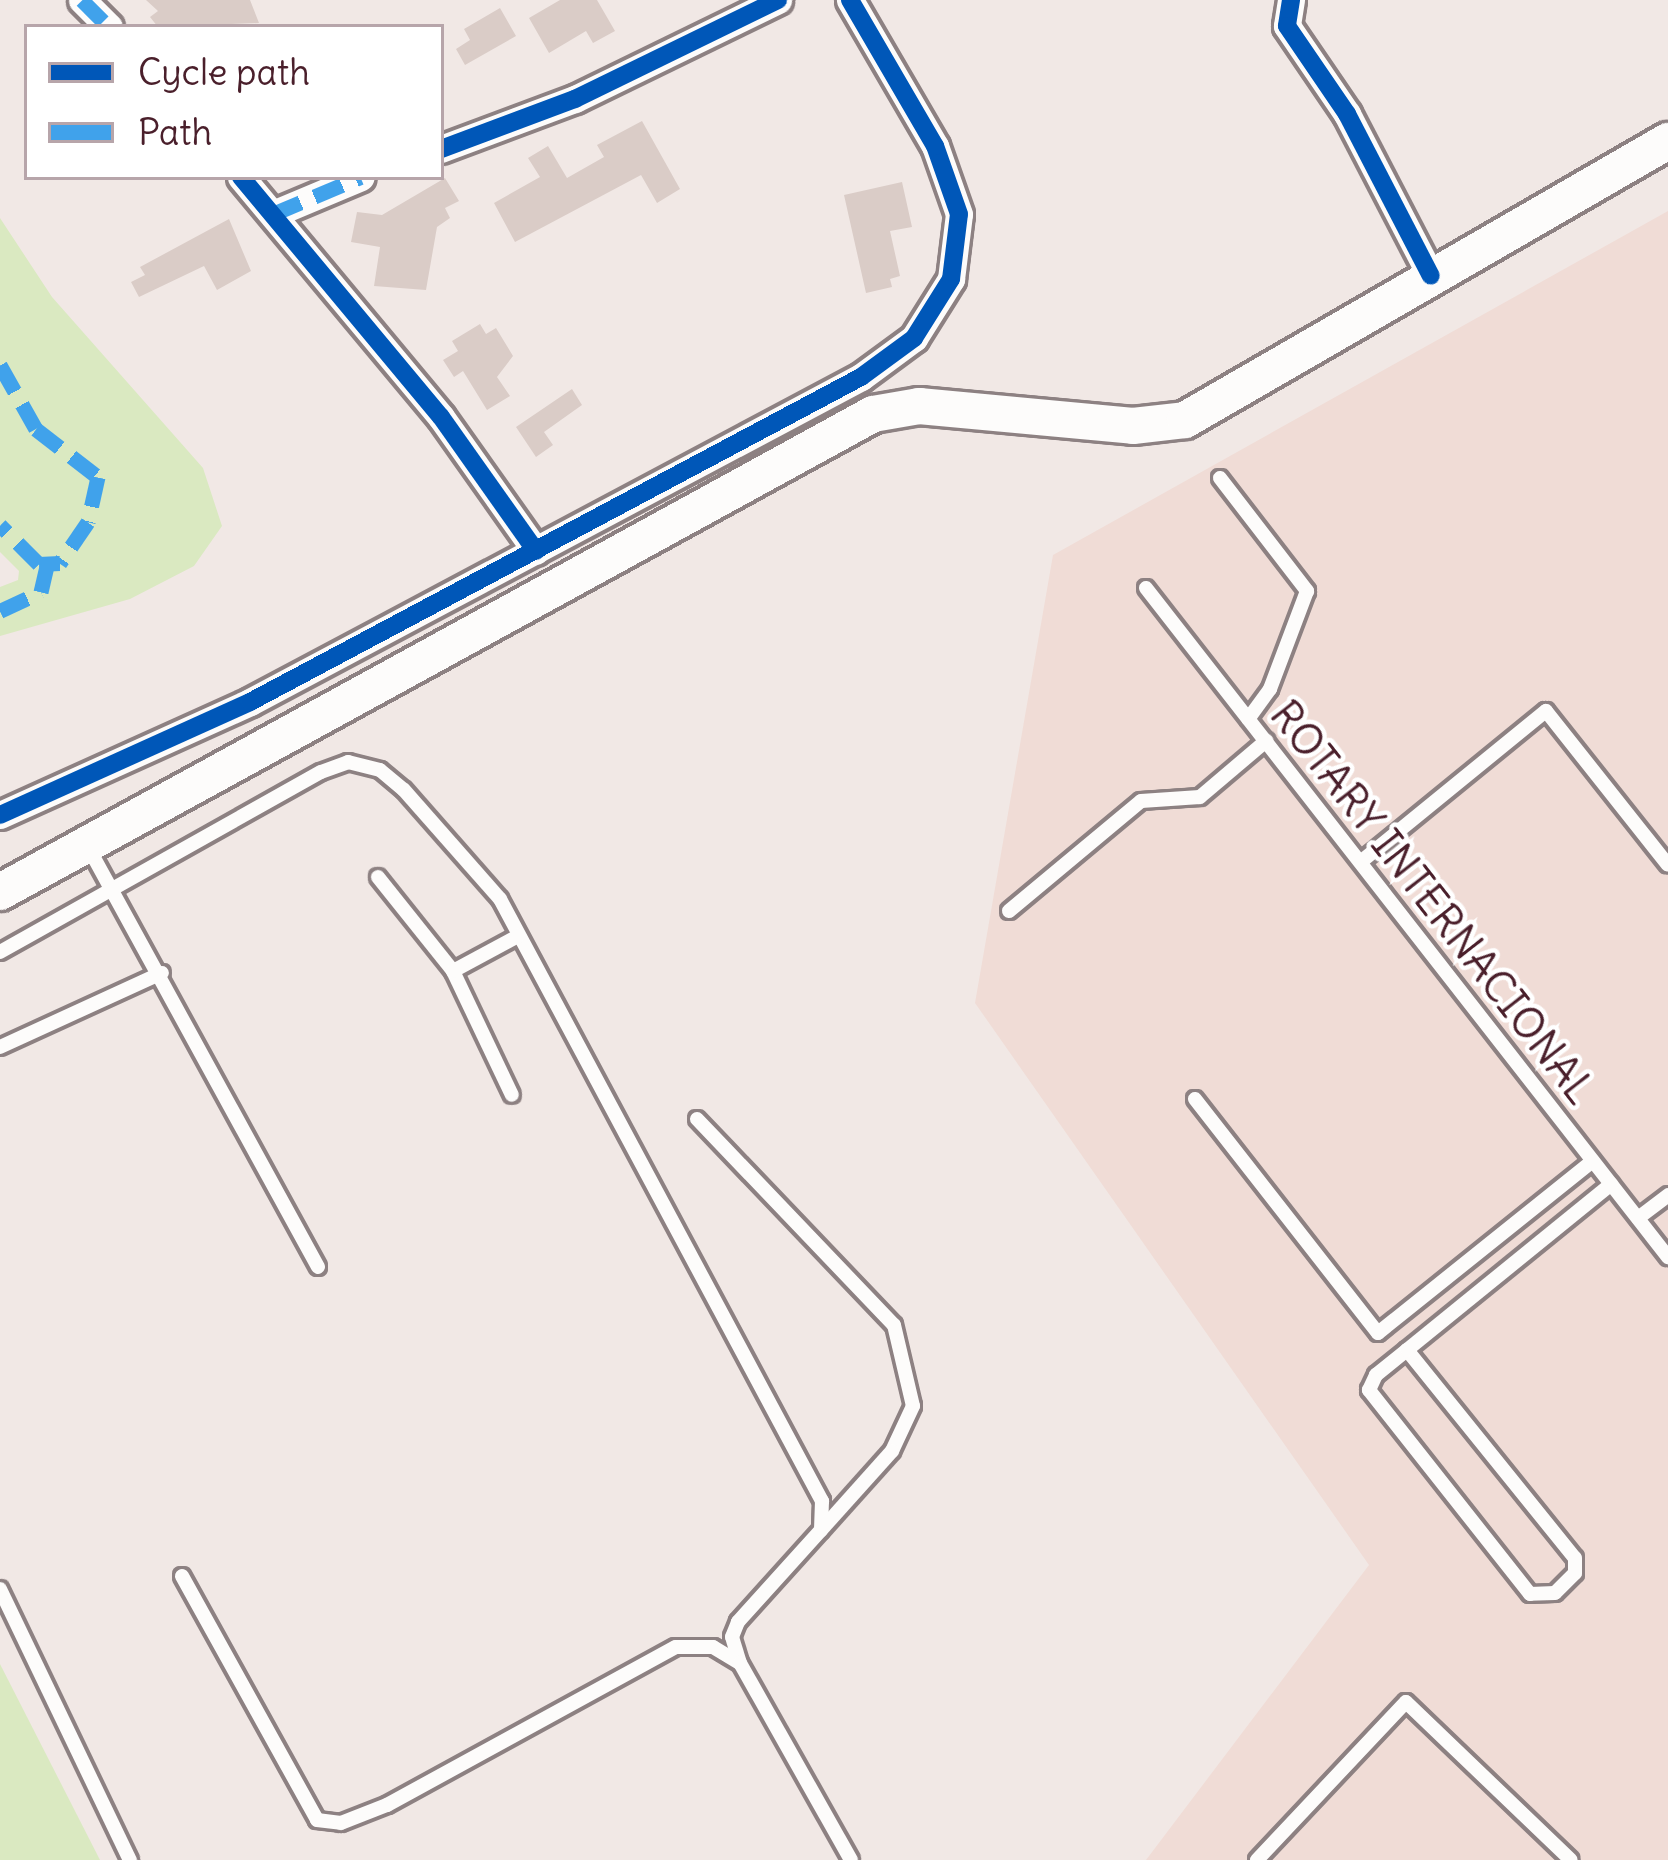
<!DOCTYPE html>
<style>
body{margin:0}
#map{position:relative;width:1668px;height:1860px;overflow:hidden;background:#f1e8e5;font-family:Delius,sans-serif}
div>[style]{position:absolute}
.built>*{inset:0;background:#f0dcd6}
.green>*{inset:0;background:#dae9c1}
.building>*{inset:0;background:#daccc7}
.roads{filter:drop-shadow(3px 0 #8d8182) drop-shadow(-3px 0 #8d8182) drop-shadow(0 3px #8d8182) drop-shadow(0 -3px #8d8182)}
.lane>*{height:14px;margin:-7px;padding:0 7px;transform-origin:7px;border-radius:7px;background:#fdfcfb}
.street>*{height:27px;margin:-13.5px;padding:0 13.5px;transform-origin:13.5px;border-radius:13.5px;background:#fdfcfb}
.secondary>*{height:36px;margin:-18px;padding:0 18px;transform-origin:18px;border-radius:18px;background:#fdfcfb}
.quiet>*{height:15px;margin-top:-7.5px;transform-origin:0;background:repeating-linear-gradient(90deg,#40a2eb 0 30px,transparent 0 45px)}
.cycleway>*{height:18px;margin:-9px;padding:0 9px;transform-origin:9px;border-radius:9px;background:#0057b8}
span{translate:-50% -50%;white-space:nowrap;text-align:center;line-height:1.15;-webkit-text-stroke:9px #fff;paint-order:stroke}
.street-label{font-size:42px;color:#4a1f2b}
.legend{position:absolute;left:24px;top:24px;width:420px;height:156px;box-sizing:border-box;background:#fff;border:3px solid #b7a5aa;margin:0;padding:15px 21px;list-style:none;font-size:36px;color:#4a1f2b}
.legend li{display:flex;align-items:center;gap:24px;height:60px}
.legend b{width:60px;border:3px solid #b7a5aa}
</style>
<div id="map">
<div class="built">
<i style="clip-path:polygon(1668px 211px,1668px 1860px,1146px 1860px,1369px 1565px,975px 1003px,1053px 555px)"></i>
</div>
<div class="green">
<i style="clip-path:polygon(0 218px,52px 297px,203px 468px,222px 526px,194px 566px,130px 599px,0 636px,0 587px,18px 580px,19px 571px,0 552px)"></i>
<i style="clip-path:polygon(0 1664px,100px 1860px,0 1860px)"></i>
</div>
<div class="building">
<i style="clip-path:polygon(146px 0,250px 0,259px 23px,158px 27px,150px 17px,158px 11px)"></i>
<i style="clip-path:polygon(560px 0,597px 0,615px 31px,593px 43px,586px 31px,549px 53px,529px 18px)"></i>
<i style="clip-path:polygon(500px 8px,516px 36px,465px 65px,456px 49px,470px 40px,464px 29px)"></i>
<i style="clip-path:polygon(642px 121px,680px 189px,657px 203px,641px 175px,515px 242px,494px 203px,540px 177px,528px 158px,548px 146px,567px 178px,604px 157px,597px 145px)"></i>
<i style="clip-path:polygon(445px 178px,459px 201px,445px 208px,450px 218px,437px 227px,426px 290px,374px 286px,380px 247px,351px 242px,357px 212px,382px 215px)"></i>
<i style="clip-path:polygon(902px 182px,912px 227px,890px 231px,900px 276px,890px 279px,892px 287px,866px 293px,844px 195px)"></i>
<i style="clip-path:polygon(229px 219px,251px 271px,217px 290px,204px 266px,139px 297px,131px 282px,145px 275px,140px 267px)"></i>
<i style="clip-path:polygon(480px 324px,486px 334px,496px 328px,513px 356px,497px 377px,510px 396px,487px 410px,463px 371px,454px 377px,443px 360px,458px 351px,452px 341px)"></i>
<i style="clip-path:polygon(572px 389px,582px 405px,544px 432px,553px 445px,536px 457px,516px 427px)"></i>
</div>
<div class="roads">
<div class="lane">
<i style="left:1220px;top:478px;width:143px;rotate:52.4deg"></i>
<i style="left:1307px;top:591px;width:105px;rotate:110.7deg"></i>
<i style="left:1270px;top:689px;width:37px;rotate:126deg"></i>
<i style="left:1146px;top:588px;width:849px;rotate:52.04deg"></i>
<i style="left:87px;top:845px;width:481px;rotate:61.3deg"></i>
<i style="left:1363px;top:860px;width:236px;rotate:-39.2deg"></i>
<i style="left:1546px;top:711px;width:196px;rotate:51.6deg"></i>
<i style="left:378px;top:877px;width:120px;rotate:51.4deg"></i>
<i style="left:453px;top:971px;width:137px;rotate:64.6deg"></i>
<i style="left:1009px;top:911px;width:172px;rotate:-39.8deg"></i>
<i style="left:1141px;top:801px;width:59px;rotate:-3.9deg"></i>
<i style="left:1200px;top:797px;width:87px;rotate:-40.3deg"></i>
<i style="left:0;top:952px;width:368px;rotate:-29.3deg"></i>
<i style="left:321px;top:772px;width:29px;rotate:-20deg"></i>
<i style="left:348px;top:762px;width:33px;rotate:14deg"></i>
<i style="left:380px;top:770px;width:31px;rotate:40deg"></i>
<i style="left:404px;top:790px;width:145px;rotate:48.6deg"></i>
<i style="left:500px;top:899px;width:683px;rotate:61.86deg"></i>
<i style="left:822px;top:1501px;width:29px;rotate:92deg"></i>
<i style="left:821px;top:1530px;width:124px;rotate:132.1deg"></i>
<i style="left:738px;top:1622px;width:16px;rotate:112deg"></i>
<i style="left:732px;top:1637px;width:27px;rotate:73deg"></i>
<i style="left:453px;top:971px;width:74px;rotate:-28.3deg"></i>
<i style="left:0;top:1047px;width:178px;rotate:-24.6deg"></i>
<i style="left:1195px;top:1099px;width:297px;rotate:52deg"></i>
<i style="left:1378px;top:1333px;width:275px;rotate:-38.7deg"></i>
<i style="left:697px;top:1119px;width:285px;rotate:46.3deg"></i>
<i style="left:894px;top:1325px;width:83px;rotate:76.8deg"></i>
<i style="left:913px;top:1406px;width:50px;rotate:115deg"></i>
<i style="left:892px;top:1451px;width:106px;rotate:131.9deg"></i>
<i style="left:1638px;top:1218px;width:38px;rotate:-37deg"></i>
<i style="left:1407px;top:1350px;width:267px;rotate:51.1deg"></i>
<i style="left:1575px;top:1558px;width:15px;rotate:90deg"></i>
<i style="left:1575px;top:1573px;width:28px;rotate:135deg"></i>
<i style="left:1555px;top:1593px;width:25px;rotate:178deg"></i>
<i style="left:1530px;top:1594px;width:260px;rotate:-128.3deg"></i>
<i style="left:1369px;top:1390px;width:17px;rotate:-65deg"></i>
<i style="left:1376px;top:1375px;width:40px;rotate:-39deg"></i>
<i style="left:1407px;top:1350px;width:263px;rotate:-39.1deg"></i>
<i style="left:182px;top:1576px;width:279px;rotate:61deg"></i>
<i style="left:317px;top:1820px;width:24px;rotate:7deg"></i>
<i style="left:341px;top:1823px;width:49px;rotate:-21.4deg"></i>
<i style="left:387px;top:1805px;width:329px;rotate:-28.7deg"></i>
<i style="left:676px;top:1647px;width:37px"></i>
<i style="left:713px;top:1647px;width:31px;rotate:31deg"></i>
<i style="left:740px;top:1663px;width:226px;rotate:60.6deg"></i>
<i style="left:0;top:1589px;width:301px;rotate:64.4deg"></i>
<i style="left:1257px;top:1860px;width:217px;rotate:-46.7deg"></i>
<i style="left:1406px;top:1702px;width:228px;rotate:43.8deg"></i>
</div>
<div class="street">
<i style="left:82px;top:0;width:38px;rotate:45deg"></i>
<i style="left:1291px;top:0;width:26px;rotate:99deg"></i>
<i style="left:1287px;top:26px;width:107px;rotate:55.7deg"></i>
<i style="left:1347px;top:114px;width:182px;rotate:62.6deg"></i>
<i style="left:441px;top:149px;width:143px;rotate:-20.5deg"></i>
<i style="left:575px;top:99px;width:226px;rotate:-26deg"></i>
<i style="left:241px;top:177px;width:312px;rotate:50.2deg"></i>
<i style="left:441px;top:417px;width:164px;rotate:54.7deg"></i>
<i style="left:273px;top:214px;width:95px;rotate:-22.8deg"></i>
<i style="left:0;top:815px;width:274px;rotate:-24.3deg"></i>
<i style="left:250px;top:702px;width:692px;rotate:-28.01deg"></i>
<i style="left:861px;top:377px;width:66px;rotate:-36.3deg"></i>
<i style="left:914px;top:338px;width:70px;rotate:-57.9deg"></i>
<i style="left:951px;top:279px;width:65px;rotate:-83deg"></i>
<i style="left:959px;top:214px;width:72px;rotate:-109.4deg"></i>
<i style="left:935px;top:146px;width:169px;rotate:-120.2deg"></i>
</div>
<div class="secondary">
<i style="left:0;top:892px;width:995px;rotate:-28.7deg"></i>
<i style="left:873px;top:414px;width:47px;rotate:-9.9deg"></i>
<i style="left:919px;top:406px;width:215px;rotate:5.3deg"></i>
<i style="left:1133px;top:426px;width:52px;rotate:-6.6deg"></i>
<i style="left:1185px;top:420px;width:558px;rotate:-30.01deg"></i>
</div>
</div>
<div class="quiet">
<i style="left:82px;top:0;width:38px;rotate:45deg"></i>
<i style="left:273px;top:214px;width:95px;rotate:-22.8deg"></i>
<i style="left:0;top:365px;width:73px;rotate:60.6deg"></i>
<i style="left:36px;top:429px;width:78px;rotate:37.7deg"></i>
<i style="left:98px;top:477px;width:46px;rotate:102.5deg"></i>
<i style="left:88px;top:522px;width:50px;rotate:124.3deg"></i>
<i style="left:60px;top:563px;width:21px;rotate:177deg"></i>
<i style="left:39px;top:564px;width:55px;rotate:-135deg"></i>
<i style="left:0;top:611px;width:45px;rotate:-24.9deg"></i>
<i style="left:41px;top:592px;width:26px;rotate:-77deg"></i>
</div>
<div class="cycleway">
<i style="left:1291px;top:0;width:26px;rotate:99deg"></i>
<i style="left:1287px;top:26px;width:107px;rotate:55.7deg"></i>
<i style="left:1347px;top:114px;width:182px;rotate:62.6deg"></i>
<i style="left:441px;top:149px;width:143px;rotate:-20.5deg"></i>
<i style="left:575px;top:99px;width:226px;rotate:-26deg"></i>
<i style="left:241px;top:177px;width:312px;rotate:50.2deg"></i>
<i style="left:441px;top:417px;width:164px;rotate:54.7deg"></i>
<i style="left:0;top:815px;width:274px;rotate:-24.3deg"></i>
<i style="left:250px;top:702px;width:692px;rotate:-28.01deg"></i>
<i style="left:861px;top:377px;width:66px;rotate:-36.3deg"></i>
<i style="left:914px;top:338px;width:70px;rotate:-57.9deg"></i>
<i style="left:951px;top:279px;width:65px;rotate:-83deg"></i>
<i style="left:959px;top:214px;width:72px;rotate:-109.4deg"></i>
<i style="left:935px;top:146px;width:169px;rotate:-120.2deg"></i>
</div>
<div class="street-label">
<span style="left:1433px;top:902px;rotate:52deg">ROTARY INTERNACIONAL</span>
</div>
<ul class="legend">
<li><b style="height:15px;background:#0057b8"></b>Cycle path</li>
<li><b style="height:15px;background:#40a2eb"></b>Path</li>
</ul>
</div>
